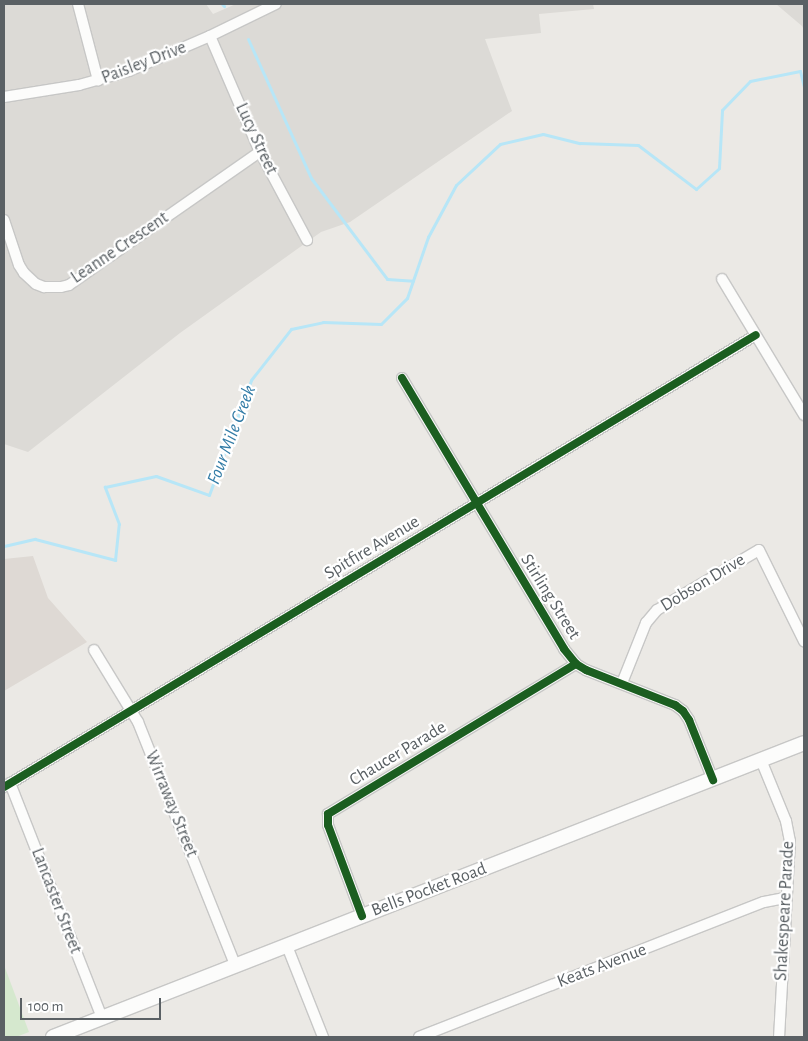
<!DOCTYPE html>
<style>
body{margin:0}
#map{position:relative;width:808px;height:1041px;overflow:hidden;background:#ebe9e5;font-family:"Alegreya Sans",sans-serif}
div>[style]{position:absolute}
.industrial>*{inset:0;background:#dcdad6}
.education>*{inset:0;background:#ded9d4}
.green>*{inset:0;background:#d5e8ce}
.stream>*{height:3px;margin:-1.5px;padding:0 1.5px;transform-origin:1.5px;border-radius:1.5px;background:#b7e6f7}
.roads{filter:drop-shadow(1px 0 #c7c7c6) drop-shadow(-1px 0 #c7c7c6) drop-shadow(0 1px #c7c7c6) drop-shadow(0 -1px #c7c7c6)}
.minor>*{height:10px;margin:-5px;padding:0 5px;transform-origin:5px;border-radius:5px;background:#fcfcfb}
.secondary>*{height:14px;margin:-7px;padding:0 7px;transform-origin:7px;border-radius:7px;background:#fcfcfb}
.cycleway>*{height:8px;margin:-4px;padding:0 4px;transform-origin:4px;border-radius:4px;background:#1b5e20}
span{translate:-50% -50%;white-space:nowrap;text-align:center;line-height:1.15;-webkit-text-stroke:4.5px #fff;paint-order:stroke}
.street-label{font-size:18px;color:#5a6064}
.water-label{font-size:19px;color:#337ca6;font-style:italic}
.frame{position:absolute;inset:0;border:5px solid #5a6064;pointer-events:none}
.scale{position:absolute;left:20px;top:998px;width:141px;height:22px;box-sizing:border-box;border:2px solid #5a6064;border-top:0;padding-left:6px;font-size:15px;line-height:18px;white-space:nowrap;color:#5a6064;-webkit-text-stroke:4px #fff;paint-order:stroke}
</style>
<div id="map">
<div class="industrial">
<i style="clip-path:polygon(4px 4px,206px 4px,213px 14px,236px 4px,593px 4px,594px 9px,539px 14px,541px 33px,485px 39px,512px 111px,350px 222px,321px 232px,180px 333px,28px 452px,4px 444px)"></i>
<i style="clip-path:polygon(776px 4px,804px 4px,804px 30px,802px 26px)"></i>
</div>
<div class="education">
<i style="clip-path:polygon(33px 556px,48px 598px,87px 642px,4px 691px,4px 559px)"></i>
</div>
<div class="green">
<i style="clip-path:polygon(4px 965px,29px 1032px,16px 1037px,4px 1037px)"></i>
</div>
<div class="stream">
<i style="left:222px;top:4px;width:3px;rotate:45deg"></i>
<i style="left:248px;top:39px;width:153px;rotate:65.6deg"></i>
<i style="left:311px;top:178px;width:126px;rotate:53deg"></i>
<i style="left:387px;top:279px;width:26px;rotate:4deg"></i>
<i style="left:4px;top:546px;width:32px;rotate:-13deg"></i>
<i style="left:35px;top:539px;width:83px;rotate:14.7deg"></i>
<i style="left:115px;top:560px;width:36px;rotate:-84deg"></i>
<i style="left:119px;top:524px;width:40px;rotate:-111deg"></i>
<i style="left:105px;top:487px;width:52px;rotate:-12.2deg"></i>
<i style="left:156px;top:476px;width:56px;rotate:19.7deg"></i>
<i style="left:209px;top:495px;width:122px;rotate:-69.9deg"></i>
<i style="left:251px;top:380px;width:65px;rotate:-51.9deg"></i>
<i style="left:291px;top:329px;width:33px;rotate:-12deg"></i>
<i style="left:323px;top:322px;width:58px;rotate:2deg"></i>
<i style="left:381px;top:324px;width:37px;rotate:-45deg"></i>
<i style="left:407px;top:298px;width:65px;rotate:-71deg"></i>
<i style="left:428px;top:237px;width:59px;rotate:-61.7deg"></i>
<i style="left:456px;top:185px;width:60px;rotate:-43deg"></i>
<i style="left:500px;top:144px;width:44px;rotate:-13.1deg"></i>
<i style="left:543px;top:134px;width:38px;rotate:14deg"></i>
<i style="left:580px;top:143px;width:58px;rotate:2deg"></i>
<i style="left:638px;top:145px;width:73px;rotate:37.2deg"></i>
<i style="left:696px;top:189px;width:31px;rotate:-42deg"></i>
<i style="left:719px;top:168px;width:58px;rotate:-87deg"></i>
<i style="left:722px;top:110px;width:40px;rotate:-46deg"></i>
<i style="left:750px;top:81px;width:51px;rotate:-11.3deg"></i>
<i style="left:800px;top:71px;width:16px;rotate:76deg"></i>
</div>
<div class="roads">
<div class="minor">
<i style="left:78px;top:4px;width:79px;rotate:75.3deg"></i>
<i style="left:210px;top:36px;width:126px;rotate:66.7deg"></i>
<i style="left:260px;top:152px;width:100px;rotate:61.9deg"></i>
<i style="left:4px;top:97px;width:76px;rotate:-9.1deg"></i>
<i style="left:79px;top:85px;width:52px;rotate:-15.6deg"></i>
<i style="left:129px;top:71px;width:88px;rotate:-23.4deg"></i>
<i style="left:210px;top:36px;width:73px;rotate:-25.9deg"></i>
<i style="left:4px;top:220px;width:47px;rotate:71.6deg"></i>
<i style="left:19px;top:265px;width:9px;rotate:58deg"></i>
<i style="left:24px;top:273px;width:16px;rotate:43deg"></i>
<i style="left:36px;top:284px;width:9px;rotate:21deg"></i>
<i style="left:44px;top:287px;width:17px"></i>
<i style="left:61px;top:287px;width:8px;rotate:-14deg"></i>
<i style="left:69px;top:285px;width:233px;rotate:-34.9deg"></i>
<i style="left:722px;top:279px;width:159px;rotate:58.9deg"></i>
<i style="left:402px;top:378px;width:316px;rotate:59.1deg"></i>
<i style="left:564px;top:649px;width:19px;rotate:51deg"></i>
<i style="left:576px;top:664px;width:12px;rotate:31deg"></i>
<i style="left:586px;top:670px;width:96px;rotate:21.5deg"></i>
<i style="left:675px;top:705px;width:10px;rotate:37deg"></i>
<i style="left:683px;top:711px;width:11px;rotate:56deg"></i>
<i style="left:689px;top:720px;width:65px;rotate:68.2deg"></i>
<i style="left:94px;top:650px;width:84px;rotate:58.6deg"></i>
<i style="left:138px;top:722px;width:262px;rotate:68.2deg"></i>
<i style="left:622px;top:683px;width:65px;rotate:-68.2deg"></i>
<i style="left:646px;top:623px;width:17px;rotate:-50deg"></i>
<i style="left:657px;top:610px;width:118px;rotate:-30.5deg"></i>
<i style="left:759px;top:550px;width:102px;rotate:63.7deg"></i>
<i style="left:761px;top:760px;width:66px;rotate:67.7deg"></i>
<i style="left:786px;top:821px;width:20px;rotate:79deg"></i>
<i style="left:790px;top:841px;width:196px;rotate:93.2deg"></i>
<i style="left:10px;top:783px;width:252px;rotate:68.6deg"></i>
<i style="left:4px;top:787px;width:877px;rotate:-31.01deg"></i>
<i style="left:362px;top:916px;width:97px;rotate:-110.5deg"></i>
<i style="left:328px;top:825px;width:11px;rotate:-90deg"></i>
<i style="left:328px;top:814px;width:290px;rotate:-31.2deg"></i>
<i style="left:287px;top:946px;width:98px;rotate:68.4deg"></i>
<i style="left:419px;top:1037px;width:370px;rotate:-21.4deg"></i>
<i style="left:764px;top:902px;width:21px;rotate:-11deg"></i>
</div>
<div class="secondary">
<i style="left:53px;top:1037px;width:806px;rotate:-21.38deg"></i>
</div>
</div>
<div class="cycleway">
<i style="left:402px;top:378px;width:316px;rotate:59.1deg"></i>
<i style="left:564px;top:649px;width:19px;rotate:51deg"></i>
<i style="left:576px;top:664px;width:12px;rotate:31deg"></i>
<i style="left:586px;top:670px;width:96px;rotate:21.5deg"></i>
<i style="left:675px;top:705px;width:10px;rotate:37deg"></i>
<i style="left:683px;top:711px;width:11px;rotate:56deg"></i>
<i style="left:689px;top:720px;width:65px;rotate:68.2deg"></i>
<i style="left:4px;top:787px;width:877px;rotate:-31.01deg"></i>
<i style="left:362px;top:916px;width:97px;rotate:-110.5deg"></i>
<i style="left:328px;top:825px;width:11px;rotate:-90deg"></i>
<i style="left:328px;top:814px;width:290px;rotate:-31.2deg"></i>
</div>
<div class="street-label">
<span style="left:144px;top:63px;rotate:-21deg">Paisley Drive</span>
<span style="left:256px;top:139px;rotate:65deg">Lucy Street</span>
<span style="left:120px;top:248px;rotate:-34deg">Leanne Crescent</span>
<span style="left:372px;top:548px;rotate:-31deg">Spitfire Avenue</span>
<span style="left:703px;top:583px;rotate:-31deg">Dobson Drive</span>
<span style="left:550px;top:597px;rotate:58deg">Stirling Street</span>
<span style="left:398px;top:754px;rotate:-31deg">Chaucer Parade</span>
<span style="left:171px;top:804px;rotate:68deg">Wirraway Street</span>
<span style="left:429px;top:890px;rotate:-21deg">Bells Pocket Road</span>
<span style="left:56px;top:901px;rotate:69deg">Lancaster Street</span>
<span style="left:785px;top:911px;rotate:-87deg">Shakespeare Parade</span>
<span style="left:602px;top:966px;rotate:-21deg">Keats Avenue</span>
</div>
<div class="water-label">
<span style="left:232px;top:435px;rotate:-69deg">Four Mile Creek</span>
</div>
<div class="frame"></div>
<div class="scale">100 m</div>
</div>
